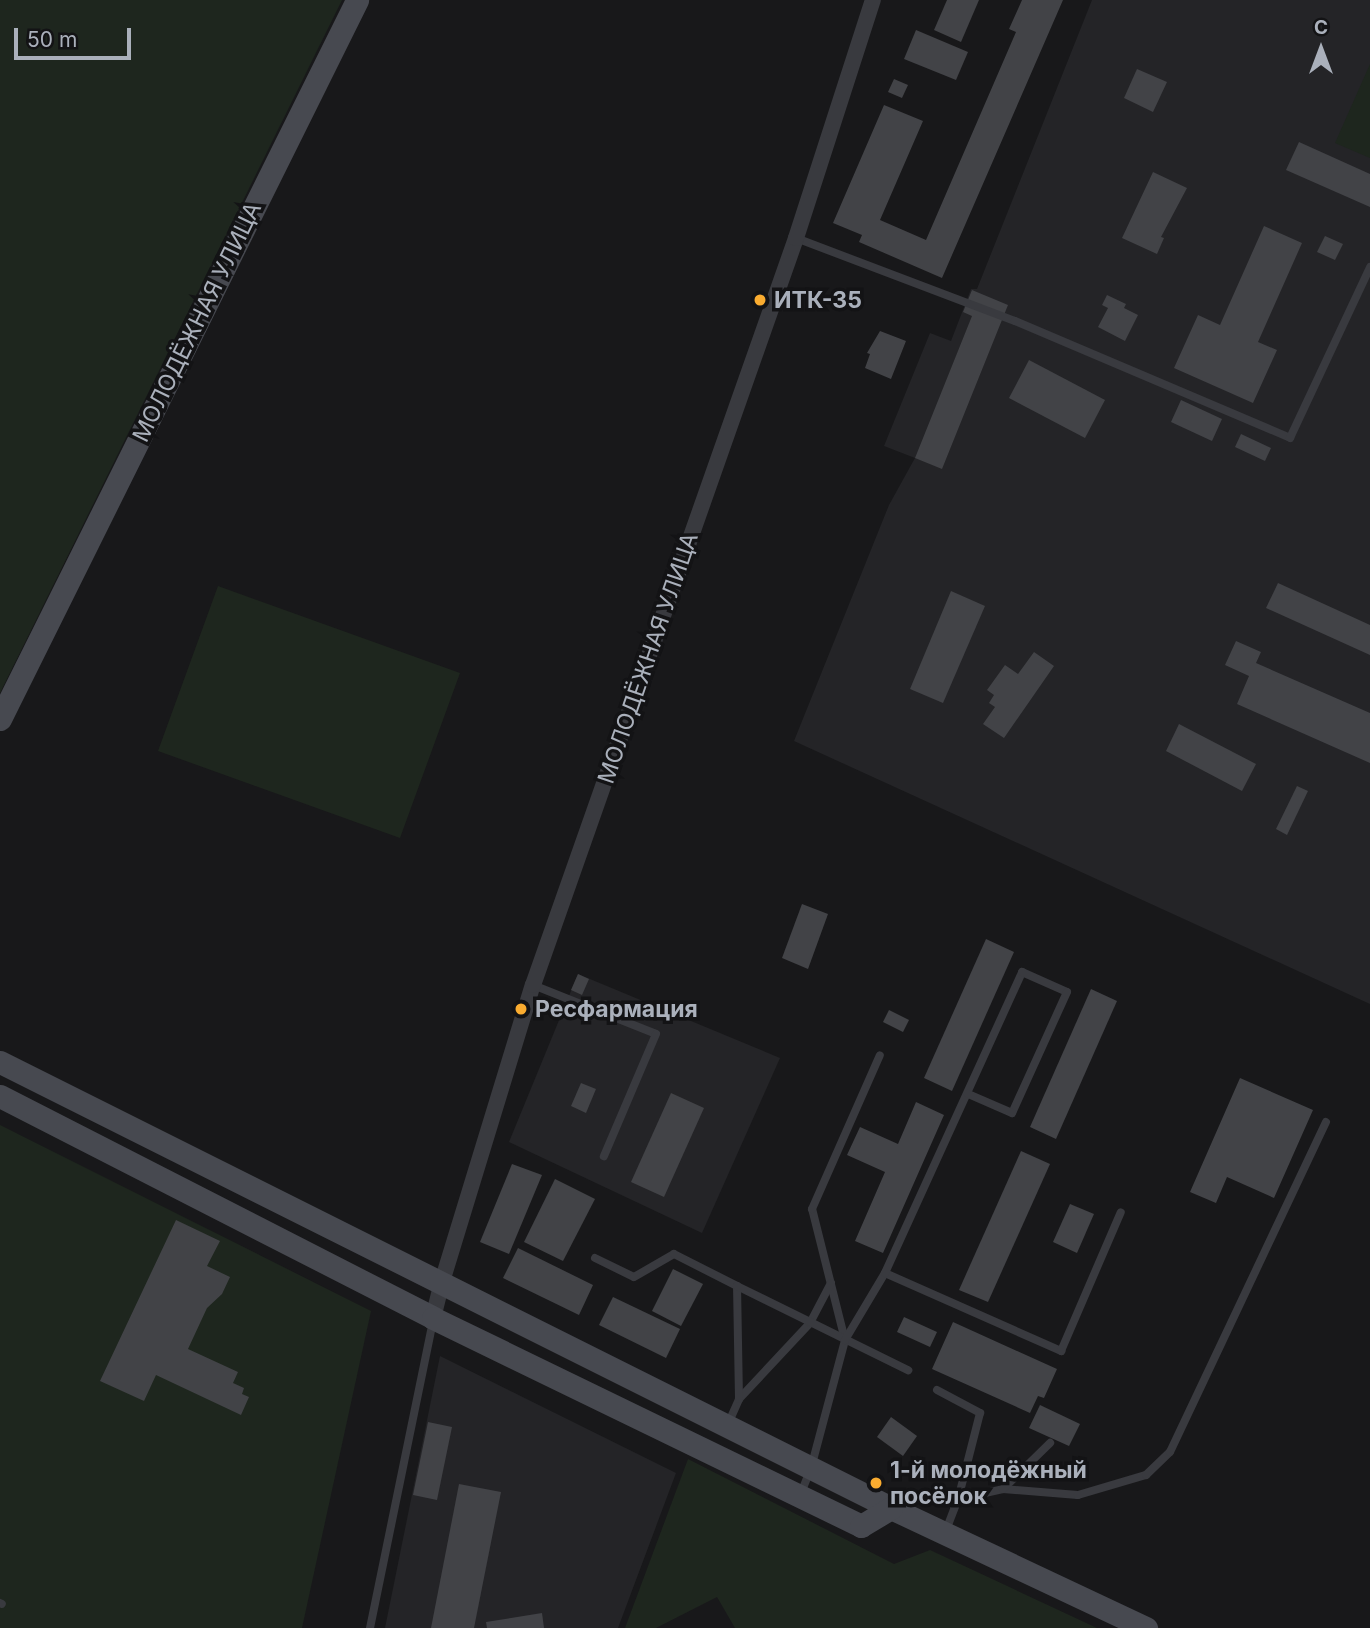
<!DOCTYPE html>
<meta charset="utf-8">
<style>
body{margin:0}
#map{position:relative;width:1370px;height:1628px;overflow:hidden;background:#18181a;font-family:Inter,sans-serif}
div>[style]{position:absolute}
.built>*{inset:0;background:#242427}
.green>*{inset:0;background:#1e261e}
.building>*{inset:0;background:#424347}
.lane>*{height:8px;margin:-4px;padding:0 4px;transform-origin:4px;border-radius:4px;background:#393a3f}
.street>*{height:16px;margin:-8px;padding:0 8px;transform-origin:8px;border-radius:8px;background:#393a3f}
.secondary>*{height:23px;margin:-11.5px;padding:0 11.5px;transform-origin:11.5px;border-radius:11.5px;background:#474950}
.dots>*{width:19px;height:19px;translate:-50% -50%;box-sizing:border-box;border:4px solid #131315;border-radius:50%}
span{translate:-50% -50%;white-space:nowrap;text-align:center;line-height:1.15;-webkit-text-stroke:7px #131315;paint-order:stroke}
.poi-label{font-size:23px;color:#aab0bb;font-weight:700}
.left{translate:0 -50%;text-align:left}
.street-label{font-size:23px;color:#aab0bb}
.north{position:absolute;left:1286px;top:14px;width:70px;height:70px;-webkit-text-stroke:5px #131315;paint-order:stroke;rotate:0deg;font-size:19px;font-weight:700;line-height:28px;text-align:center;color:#aab0bb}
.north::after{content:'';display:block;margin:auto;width:24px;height:32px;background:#aab0bb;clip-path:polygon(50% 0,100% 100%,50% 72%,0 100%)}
.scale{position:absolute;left:14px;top:28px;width:117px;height:32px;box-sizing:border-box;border:4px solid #aab0bb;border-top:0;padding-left:9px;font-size:21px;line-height:24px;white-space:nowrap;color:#aab0bb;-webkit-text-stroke:5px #131315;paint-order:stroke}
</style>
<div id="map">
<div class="built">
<i style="clip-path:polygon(1092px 0,1370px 0,1370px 1004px,794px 741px,889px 505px,915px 458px,884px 446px,930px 333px,951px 341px,971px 289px,977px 289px)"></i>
<i style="clip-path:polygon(578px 974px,780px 1058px,702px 1233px,509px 1142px)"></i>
<i style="clip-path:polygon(440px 1356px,676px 1473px,618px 1628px,385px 1628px)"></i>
</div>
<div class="green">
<i style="clip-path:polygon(0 0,342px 0,0 693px)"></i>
<i style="clip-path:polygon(1370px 64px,1370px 158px,1335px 143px)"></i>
<i style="clip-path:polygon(218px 586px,460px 673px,400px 838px,158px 751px)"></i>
<i style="clip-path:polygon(0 1125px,371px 1311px,302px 1628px,0 1628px)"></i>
<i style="clip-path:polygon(688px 1459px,894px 1564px,930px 1550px,1097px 1628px,735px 1628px,717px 1597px,656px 1628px,625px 1628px)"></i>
</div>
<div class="building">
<i style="clip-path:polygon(947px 0,979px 0,961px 42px,934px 30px)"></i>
<i style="clip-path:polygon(1022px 0,1063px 0,942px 278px,859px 242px,862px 235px,833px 223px,884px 105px,923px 121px,880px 220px,926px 240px,1016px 32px,1009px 29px)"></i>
<i style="clip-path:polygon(916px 30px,968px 52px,956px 80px,904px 59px)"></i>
<i style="clip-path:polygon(1137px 69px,1167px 82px,1153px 112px,1124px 98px)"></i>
<i style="clip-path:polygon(894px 79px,908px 85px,902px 98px,888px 92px)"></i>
<i style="clip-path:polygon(1299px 142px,1370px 174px,1370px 207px,1286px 170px)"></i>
<i style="clip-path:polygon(1153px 172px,1187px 188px,1161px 237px,1164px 238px,1157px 254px,1122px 238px)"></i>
<i style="clip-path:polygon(1264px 226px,1302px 243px,1258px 342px,1277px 350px,1253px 403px,1174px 368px,1198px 315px,1220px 325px)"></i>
<i style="clip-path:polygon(1325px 236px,1343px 244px,1335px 260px,1317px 252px)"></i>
<i style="clip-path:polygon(972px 290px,1008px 305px,942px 469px,915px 458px,972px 316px,963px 312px)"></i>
<i style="clip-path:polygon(1107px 295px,1126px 304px,1124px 308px,1138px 315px,1125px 341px,1098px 327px,1108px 308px,1102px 305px)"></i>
<i style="clip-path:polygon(880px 331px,906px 341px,891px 379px,865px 368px,870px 354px,867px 353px)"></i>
<i style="clip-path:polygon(1029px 360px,1105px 400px,1085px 438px,1009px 398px)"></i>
<i style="clip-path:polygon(1181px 400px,1222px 419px,1212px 441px,1171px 422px)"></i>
<i style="clip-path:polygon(1241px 434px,1271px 448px,1265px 461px,1235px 447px)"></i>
<i style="clip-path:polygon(1278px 583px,1370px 625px,1370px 655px,1266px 608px)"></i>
<i style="clip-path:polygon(951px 591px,985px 606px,943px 703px,910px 689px)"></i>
<i style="clip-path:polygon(1236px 641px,1261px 652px,1256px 663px,1370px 713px,1370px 763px,1237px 704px,1249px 676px,1225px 665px)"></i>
<i style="clip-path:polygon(1034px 652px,1054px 666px,1004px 738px,983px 724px,995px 707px,989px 703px,994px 695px,987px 690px,1005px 665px,1018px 674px)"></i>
<i style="clip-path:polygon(1179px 724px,1256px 764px,1242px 791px,1166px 751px)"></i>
<i style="clip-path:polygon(1297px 786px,1308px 791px,1287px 835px,1276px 829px)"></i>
<i style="clip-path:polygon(802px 904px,828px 914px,808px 969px,782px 958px)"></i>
<i style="clip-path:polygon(986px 939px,1014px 952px,952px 1091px,924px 1078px)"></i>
<i style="clip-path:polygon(578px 974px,589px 979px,582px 995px,571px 990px)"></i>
<i style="clip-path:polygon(1091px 989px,1117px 1001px,1056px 1139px,1030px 1127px)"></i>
<i style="clip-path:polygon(889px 1010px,909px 1020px,903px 1032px,883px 1022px)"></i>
<i style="clip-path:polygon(1240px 1078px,1313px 1110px,1274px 1198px,1227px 1177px,1216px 1203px,1190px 1192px)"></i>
<i style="clip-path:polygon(581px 1083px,596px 1089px,586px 1113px,571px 1106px)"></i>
<i style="clip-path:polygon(671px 1093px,704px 1108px,664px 1197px,631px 1182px)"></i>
<i style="clip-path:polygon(916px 1102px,944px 1115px,883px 1253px,855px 1241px,885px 1172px,847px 1155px,860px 1127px,898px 1144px)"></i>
<i style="clip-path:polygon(1021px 1151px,1050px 1164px,988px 1302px,959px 1290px)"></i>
<i style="clip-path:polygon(512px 1164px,542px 1175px,509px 1254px,480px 1242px)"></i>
<i style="clip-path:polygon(555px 1179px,595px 1199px,563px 1261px,524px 1242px)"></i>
<i style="clip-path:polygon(1070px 1204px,1094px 1214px,1077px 1253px,1053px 1242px)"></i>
<i style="clip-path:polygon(176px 1220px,220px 1241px,207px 1266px,230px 1277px,222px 1294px,207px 1308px,188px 1349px,238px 1372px,233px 1383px,244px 1388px,242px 1394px,249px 1397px,241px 1415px,156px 1375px,144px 1401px,100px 1381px)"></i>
<i style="clip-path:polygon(518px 1248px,593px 1285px,579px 1315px,503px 1278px)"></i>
<i style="clip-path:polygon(673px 1269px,703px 1284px,681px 1326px,652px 1311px)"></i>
<i style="clip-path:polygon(613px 1297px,680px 1329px,666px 1358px,599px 1325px)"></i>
<i style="clip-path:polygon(904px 1317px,937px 1332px,930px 1347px,897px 1332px)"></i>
<i style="clip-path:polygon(953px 1322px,1057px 1369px,1044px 1398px,1038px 1396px,1030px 1413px,932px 1369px)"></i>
<i style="clip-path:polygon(1040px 1405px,1080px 1424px,1069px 1446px,1029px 1428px)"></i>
<i style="clip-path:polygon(891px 1417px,917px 1436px,903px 1456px,877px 1437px)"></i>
<i style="clip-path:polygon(428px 1422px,452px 1427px,437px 1500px,413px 1495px)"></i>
<i style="clip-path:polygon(459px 1484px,501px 1492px,474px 1628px,431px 1628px)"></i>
<i style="clip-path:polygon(542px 1613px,544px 1628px,487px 1628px,486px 1622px)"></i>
</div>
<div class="lane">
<i style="left:796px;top:238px;width:234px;rotate:20.8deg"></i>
<i style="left:1015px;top:321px;width:299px;rotate:23deg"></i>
<i style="left:1290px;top:438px;width:189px;rotate:-64.9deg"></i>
<i style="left:533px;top:985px;width:132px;rotate:21.7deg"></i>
<i style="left:656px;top:1034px;width:133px;rotate:113.1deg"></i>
<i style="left:595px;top:1258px;width:43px;rotate:26deg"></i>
<i style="left:634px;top:1277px;width:46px;rotate:-29.9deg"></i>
<i style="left:674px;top:1254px;width:71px;rotate:26.9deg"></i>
<i style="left:885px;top:1273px;width:193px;rotate:23.9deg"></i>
<i style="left:1061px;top:1351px;width:151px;rotate:-66.7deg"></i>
<i style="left:845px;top:1340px;width:135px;rotate:-104.1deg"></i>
<i style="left:812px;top:1209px;width:168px;rotate:-66.2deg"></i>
<i style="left:937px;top:1390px;width:49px;rotate:28.1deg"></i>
<i style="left:980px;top:1413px;width:89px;rotate:104.3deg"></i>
<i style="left:958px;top:1499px;width:34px;rotate:111deg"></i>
<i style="left:739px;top:1399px;width:104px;rotate:-46.9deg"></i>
<i style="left:810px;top:1323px;width:45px;rotate:-62.3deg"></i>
<i style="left:728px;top:1424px;width:27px;rotate:-66deg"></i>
<i style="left:739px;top:1399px;width:113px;rotate:-91deg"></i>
<i style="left:737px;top:1286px;width:191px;rotate:26.2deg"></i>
<i style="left:1003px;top:1489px;width:75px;rotate:4.6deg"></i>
<i style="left:1078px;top:1495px;width:71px;rotate:-16.4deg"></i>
<i style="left:1146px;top:1475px;width:33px;rotate:-44deg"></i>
<i style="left:1170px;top:1452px;width:365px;rotate:-64.7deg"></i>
<i style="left:801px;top:1493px;width:27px;rotate:-68deg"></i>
<i style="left:811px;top:1468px;width:132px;rotate:-75.1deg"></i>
<i style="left:845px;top:1340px;width:78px;rotate:-59.2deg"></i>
<i style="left:885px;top:1273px;width:331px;rotate:-65.5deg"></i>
<i style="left:1022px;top:972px;width:49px;rotate:24deg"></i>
<i style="left:1067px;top:992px;width:133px;rotate:114.4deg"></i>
<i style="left:1012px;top:1113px;width:48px;rotate:-156.6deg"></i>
<i style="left:958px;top:1499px;width:46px;rotate:-12.5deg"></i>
<i style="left:1003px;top:1489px;width:66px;rotate:-44.4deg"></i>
<i style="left:0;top:1603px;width:2px;rotate:27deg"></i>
<i style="left:370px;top:1628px;width:313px;rotate:-78.4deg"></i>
</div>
<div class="street">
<i style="left:433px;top:1318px;width:34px;rotate:-76deg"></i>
<i style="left:441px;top:1285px;width:314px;rotate:-73deg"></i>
<i style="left:533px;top:985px;width:792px;rotate:-70.6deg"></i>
<i style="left:796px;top:238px;width:250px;rotate:-72.1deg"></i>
</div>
<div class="secondary">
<i style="left:0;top:719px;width:803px;rotate:-63.59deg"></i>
<i style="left:0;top:1062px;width:996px;rotate:26.59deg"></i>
<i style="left:891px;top:1508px;width:282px;rotate:25.2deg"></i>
<i style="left:0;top:1096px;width:487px;rotate:27.1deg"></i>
<i style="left:433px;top:1318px;width:476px;rotate:25.9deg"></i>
<i style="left:861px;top:1526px;width:35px;rotate:-31deg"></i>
</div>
<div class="dots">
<i style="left:760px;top:300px;background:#faac30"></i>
<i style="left:521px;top:1009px;background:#faac30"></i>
<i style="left:876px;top:1483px;background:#faac30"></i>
</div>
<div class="poi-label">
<span class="left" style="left:774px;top:300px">ИТК-35</span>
<span class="left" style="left:535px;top:1009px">Ресфармация</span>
<span class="left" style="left:890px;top:1483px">1-й молодёжный<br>посёлок</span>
</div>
<div class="street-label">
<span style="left:197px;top:322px;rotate:-64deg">МОЛОДЁЖНАЯ УЛИЦА</span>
<span style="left:648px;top:658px;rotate:-71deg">МОЛОДЁЖНАЯ УЛИЦА</span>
</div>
<div class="north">С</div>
<div class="scale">50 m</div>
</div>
